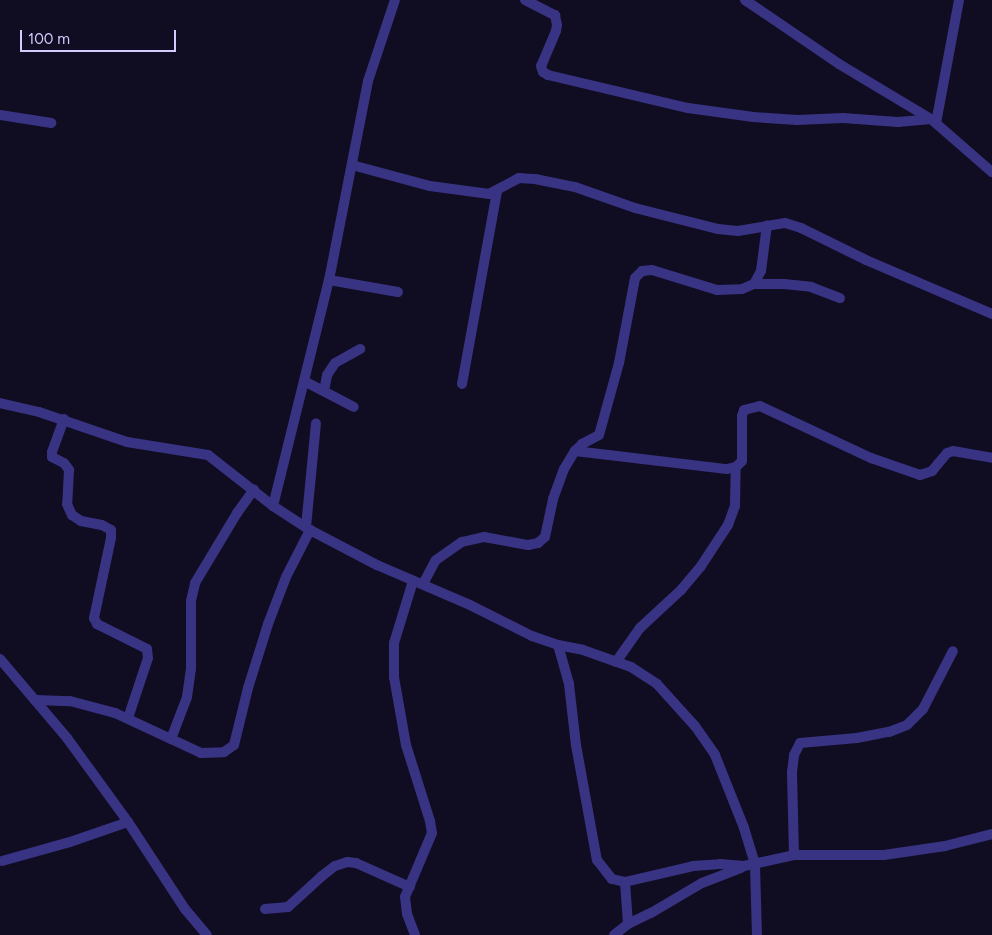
<!DOCTYPE html>
<style>
body{margin:0}
#map{position:relative;width:992px;height:935px;overflow:hidden;background:#100c21;font-family:Figtree,sans-serif}
div>[style]{position:absolute}
.street>*{height:10px;margin:-5px;padding:0 5px;transform-origin:5px;border-radius:5px;background:#393383}
span{translate:-50% -50%;white-space:nowrap;text-align:center;line-height:1.15;-webkit-text-stroke:5px #100c21;paint-order:stroke}
.scale{position:absolute;left:20px;top:30px;width:156px;height:22px;box-sizing:border-box;border:2px solid #d3ccff;border-top:0;padding-left:6px;font-size:15px;line-height:18px;white-space:nowrap;color:#d3ccff;-webkit-text-stroke:4px #100c21;paint-order:stroke}
</style>
<div id="map">
<div class="street">
<i style="left:525px;top:0;width:34px;rotate:27deg"></i>
<i style="left:555px;top:15px;width:10px;rotate:79deg"></i>
<i style="left:557px;top:25px;width:6px;rotate:99deg"></i>
<i style="left:556px;top:31px;width:38px;rotate:113deg"></i>
<i style="left:541px;top:66px;width:6px;rotate:72deg"></i>
<i style="left:543px;top:72px;width:6px;rotate:31deg"></i>
<i style="left:548px;top:75px;width:144px;rotate:13.3deg"></i>
<i style="left:688px;top:108px;width:66px;rotate:7.9deg"></i>
<i style="left:753px;top:117px;width:44px;rotate:3.9deg"></i>
<i style="left:797px;top:120px;width:46px;rotate:-2.5deg"></i>
<i style="left:843px;top:118px;width:55px;rotate:4.2deg"></i>
<i style="left:898px;top:122px;width:33px;rotate:-5deg"></i>
<i style="left:745px;top:0;width:114px;rotate:34.2deg"></i>
<i style="left:839px;top:64px;width:107px;rotate:30.9deg"></i>
<i style="left:931px;top:119px;width:81px;rotate:41deg"></i>
<i style="left:0;top:115px;width:52px;rotate:8.9deg"></i>
<i style="left:936px;top:123px;width:125px;rotate:-79.4deg"></i>
<i style="left:352px;top:165px;width:81px;rotate:15.1deg"></i>
<i style="left:430px;top:186px;width:60px;rotate:7.7deg"></i>
<i style="left:489px;top:194px;width:34px;rotate:-28deg"></i>
<i style="left:519px;top:178px;width:16px;rotate:4deg"></i>
<i style="left:535px;top:179px;width:41px;rotate:11.3deg"></i>
<i style="left:575px;top:187px;width:64px;rotate:19.3deg"></i>
<i style="left:635px;top:208px;width:86px;rotate:14.2deg"></i>
<i style="left:718px;top:229px;width:20px;rotate:6deg"></i>
<i style="left:738px;top:231px;width:48px;rotate:-9.7deg"></i>
<i style="left:785px;top:223px;width:17px;rotate:17deg"></i>
<i style="left:801px;top:228px;width:72px;rotate:26.2deg"></i>
<i style="left:866px;top:260px;width:137px;rotate:23.2deg"></i>
<i style="left:329px;top:280px;width:70px;rotate:9.9deg"></i>
<i style="left:754px;top:284px;width:30px"></i>
<i style="left:784px;top:284px;width:27px;rotate:6deg"></i>
<i style="left:811px;top:287px;width:31px;rotate:21deg"></i>
<i style="left:304px;top:381px;width:56px;rotate:27.5deg"></i>
<i style="left:462px;top:384px;width:195px;rotate:-79.7deg"></i>
<i style="left:324px;top:391px;width:16px;rotate:-79deg"></i>
<i style="left:327px;top:375px;width:14px;rotate:-56deg"></i>
<i style="left:335px;top:363px;width:29px;rotate:-29deg"></i>
<i style="left:0;top:403px;width:40px;rotate:13deg"></i>
<i style="left:39px;top:412px;width:93px;rotate:18.8deg"></i>
<i style="left:127px;top:442px;width:82px;rotate:9.1deg"></i>
<i style="left:208px;top:455px;width:83px;rotate:38.1deg"></i>
<i style="left:273px;top:506px;width:44px;rotate:33deg"></i>
<i style="left:310px;top:530px;width:76px;rotate:27.6deg"></i>
<i style="left:377px;top:565px;width:101px;rotate:23.3deg"></i>
<i style="left:470px;top:605px;width:69px;rotate:26.6deg"></i>
<i style="left:532px;top:636px;width:28px;rotate:19deg"></i>
<i style="left:558px;top:645px;width:25px;rotate:11deg"></i>
<i style="left:583px;top:650px;width:51px;rotate:19.5deg"></i>
<i style="left:631px;top:667px;width:31px;rotate:33deg"></i>
<i style="left:657px;top:684px;width:57px;rotate:47.9deg"></i>
<i style="left:695px;top:726px;width:35px;rotate:55deg"></i>
<i style="left:715px;top:755px;width:79px;rotate:68.3deg"></i>
<i style="left:744px;top:828px;width:39px;rotate:73deg"></i>
<i style="left:755px;top:865px;width:70px;rotate:88.4deg"></i>
<i style="left:64px;top:419px;width:35px;rotate:110deg"></i>
<i style="left:52px;top:452px;width:5px;rotate:90deg"></i>
<i style="left:52px;top:457px;width:13px;rotate:27deg"></i>
<i style="left:64px;top:463px;width:9px;rotate:54deg"></i>
<i style="left:69px;top:470px;width:34px;rotate:93deg"></i>
<i style="left:67px;top:504px;width:12px;rotate:66deg"></i>
<i style="left:72px;top:515px;width:11px;rotate:34deg"></i>
<i style="left:81px;top:521px;width:21px;rotate:11deg"></i>
<i style="left:102px;top:525px;width:10px;rotate:29deg"></i>
<i style="left:111px;top:530px;width:8px;rotate:90deg"></i>
<i style="left:111px;top:538px;width:82px;rotate:102deg"></i>
<i style="left:94px;top:618px;width:7px;rotate:63deg"></i>
<i style="left:97px;top:624px;width:56px;rotate:26.6deg"></i>
<i style="left:147px;top:649px;width:9px;rotate:84deg"></i>
<i style="left:148px;top:658px;width:63px;rotate:108.4deg"></i>
<i style="left:575px;top:451px;width:153px;rotate:6.8deg"></i>
<i style="left:727px;top:469px;width:9px;rotate:-13deg"></i>
<i style="left:736px;top:467px;width:8px;rotate:-45deg"></i>
<i style="left:742px;top:461px;width:45px;rotate:-90deg"></i>
<i style="left:742px;top:416px;width:6px;rotate:-72deg"></i>
<i style="left:744px;top:410px;width:16px;rotate:-14deg"></i>
<i style="left:760px;top:406px;width:123px;rotate:25.1deg"></i>
<i style="left:871px;top:458px;width:52px;rotate:19.1deg"></i>
<i style="left:920px;top:475px;width:13px;rotate:-18deg"></i>
<i style="left:932px;top:471px;width:23px;rotate:-50deg"></i>
<i style="left:947px;top:453px;width:6px;rotate:-18deg"></i>
<i style="left:953px;top:451px;width:40px;rotate:10deg"></i>
<i style="left:273px;top:506px;width:233px;rotate:-76.1deg"></i>
<i style="left:329px;top:280px;width:203px;rotate:-78.9deg"></i>
<i style="left:368px;top:81px;width:85px;rotate:-71.6deg"></i>
<i style="left:306px;top:527px;width:104px;rotate:-84.5deg"></i>
<i style="left:413px;top:581px;width:65px;rotate:107deg"></i>
<i style="left:394px;top:643px;width:34px;rotate:90deg"></i>
<i style="left:394px;top:677px;width:69px;rotate:80deg"></i>
<i style="left:406px;top:745px;width:80px;rotate:72.5deg"></i>
<i style="left:430px;top:821px;width:12px;rotate:81deg"></i>
<i style="left:432px;top:833px;width:69px;rotate:112.9deg"></i>
<i style="left:405px;top:897px;width:17px;rotate:83deg"></i>
<i style="left:407px;top:914px;width:22px;rotate:69deg"></i>
<i style="left:423px;top:584px;width:27px;rotate:-62deg"></i>
<i style="left:436px;top:560px;width:32px;rotate:-35deg"></i>
<i style="left:462px;top:542px;width:23px;rotate:-13deg"></i>
<i style="left:484px;top:537px;width:45px;rotate:10.3deg"></i>
<i style="left:528px;top:545px;width:10px;rotate:-11deg"></i>
<i style="left:538px;top:543px;width:9px;rotate:-41deg"></i>
<i style="left:545px;top:537px;width:39px;rotate:-78deg"></i>
<i style="left:553px;top:499px;width:32px;rotate:-70deg"></i>
<i style="left:564px;top:469px;width:21px;rotate:-59deg"></i>
<i style="left:575px;top:451px;width:10px;rotate:-45deg"></i>
<i style="left:582px;top:444px;width:19px;rotate:-28deg"></i>
<i style="left:599px;top:435px;width:75px;rotate:-74.5deg"></i>
<i style="left:619px;top:363px;width:86px;rotate:-79.3deg"></i>
<i style="left:635px;top:278px;width:10px;rotate:-45deg"></i>
<i style="left:642px;top:271px;width:10px;rotate:-6deg"></i>
<i style="left:652px;top:270px;width:68px;rotate:17.1deg"></i>
<i style="left:717px;top:290px;width:25px;rotate:-2deg"></i>
<i style="left:742px;top:289px;width:13px;rotate:-23deg"></i>
<i style="left:754px;top:284px;width:15px;rotate:-62deg"></i>
<i style="left:761px;top:271px;width:46px;rotate:-82.6deg"></i>
<i style="left:558px;top:645px;width:41px;rotate:74.2deg"></i>
<i style="left:569px;top:684px;width:61px;rotate:83.5deg"></i>
<i style="left:576px;top:745px;width:117px;rotate:79.7deg"></i>
<i style="left:597px;top:860px;width:24px;rotate:52deg"></i>
<i style="left:612px;top:879px;width:13px;rotate:13deg"></i>
<i style="left:625px;top:882px;width:70px;rotate:-13.2deg"></i>
<i style="left:693px;top:866px;width:27px;rotate:-4deg"></i>
<i style="left:720px;top:864px;width:24px;rotate:5deg"></i>
<i style="left:744px;top:866px;width:51px;rotate:-12.4deg"></i>
<i style="left:794px;top:855px;width:90px"></i>
<i style="left:884px;top:855px;width:62px;rotate:-8.4deg"></i>
<i style="left:945px;top:846px;width:49px;rotate:-14.3deg"></i>
<i style="left:0;top:659px;width:104px;rotate:49.7deg"></i>
<i style="left:67px;top:738px;width:104px;rotate:54deg"></i>
<i style="left:128px;top:822px;width:104px;rotate:56.8deg"></i>
<i style="left:185px;top:909px;width:34px;rotate:50deg"></i>
<i style="left:616px;top:662px;width:42px;rotate:-54.8deg"></i>
<i style="left:640px;top:628px;width:56px;rotate:-42.8deg"></i>
<i style="left:681px;top:590px;width:31px;rotate:-50deg"></i>
<i style="left:701px;top:566px;width:49px;rotate:-56.6deg"></i>
<i style="left:728px;top:525px;width:20px;rotate:-70deg"></i>
<i style="left:735px;top:506px;width:39px;rotate:-89deg"></i>
<i style="left:35px;top:700px;width:35px;rotate:2deg"></i>
<i style="left:70px;top:701px;width:47px;rotate:14.9deg"></i>
<i style="left:115px;top:713px;width:95px;rotate:24.9deg"></i>
<i style="left:201px;top:753px;width:23px;rotate:-2deg"></i>
<i style="left:224px;top:752px;width:12px;rotate:-35deg"></i>
<i style="left:234px;top:745px;width:59px;rotate:-76.2deg"></i>
<i style="left:248px;top:688px;width:67px;rotate:-72.6deg"></i>
<i style="left:268px;top:624px;width:50px;rotate:-69deg"></i>
<i style="left:286px;top:577px;width:53px;rotate:-62.9deg"></i>
<i style="left:171px;top:739px;width:45px;rotate:-69.1deg"></i>
<i style="left:187px;top:697px;width:28px;rotate:-82deg"></i>
<i style="left:191px;top:669px;width:68px;rotate:-90deg"></i>
<i style="left:191px;top:601px;width:18px;rotate:-77deg"></i>
<i style="left:195px;top:583px;width:82px;rotate:-59deg"></i>
<i style="left:237px;top:513px;width:29px;rotate:-54deg"></i>
<i style="left:794px;top:855px;width:83px;rotate:-91.4deg"></i>
<i style="left:792px;top:772px;width:17px;rotate:-83deg"></i>
<i style="left:794px;top:755px;width:13px;rotate:-63deg"></i>
<i style="left:800px;top:743px;width:57px;rotate:-5deg"></i>
<i style="left:857px;top:738px;width:33px;rotate:-11deg"></i>
<i style="left:889px;top:732px;width:19px;rotate:-21deg"></i>
<i style="left:907px;top:725px;width:23px;rotate:-45deg"></i>
<i style="left:923px;top:709px;width:65px;rotate:-62.7deg"></i>
<i style="left:2px;top:861px;width:71px;rotate:-15.6deg"></i>
<i style="left:70px;top:842px;width:61px;rotate:-19deg"></i>
<i style="left:625px;top:882px;width:42px;rotate:85.9deg"></i>
<i style="left:265px;top:909px;width:23px;rotate:-5deg"></i>
<i style="left:288px;top:907px;width:46px;rotate:-42.4deg"></i>
<i style="left:322px;top:876px;width:16px;rotate:-38deg"></i>
<i style="left:335px;top:866px;width:13px;rotate:-18deg"></i>
<i style="left:347px;top:862px;width:9px;rotate:6deg"></i>
<i style="left:356px;top:863px;width:59px;rotate:24deg"></i>
<i style="left:614px;top:935px;width:18px;rotate:-38deg"></i>
<i style="left:628px;top:924px;width:25px;rotate:-26deg"></i>
<i style="left:651px;top:913px;width:59px;rotate:-30.5deg"></i>
<i style="left:702px;top:883px;width:42px;rotate:-21deg"></i>
</div>
<div class="scale">100 m</div>
</div>
